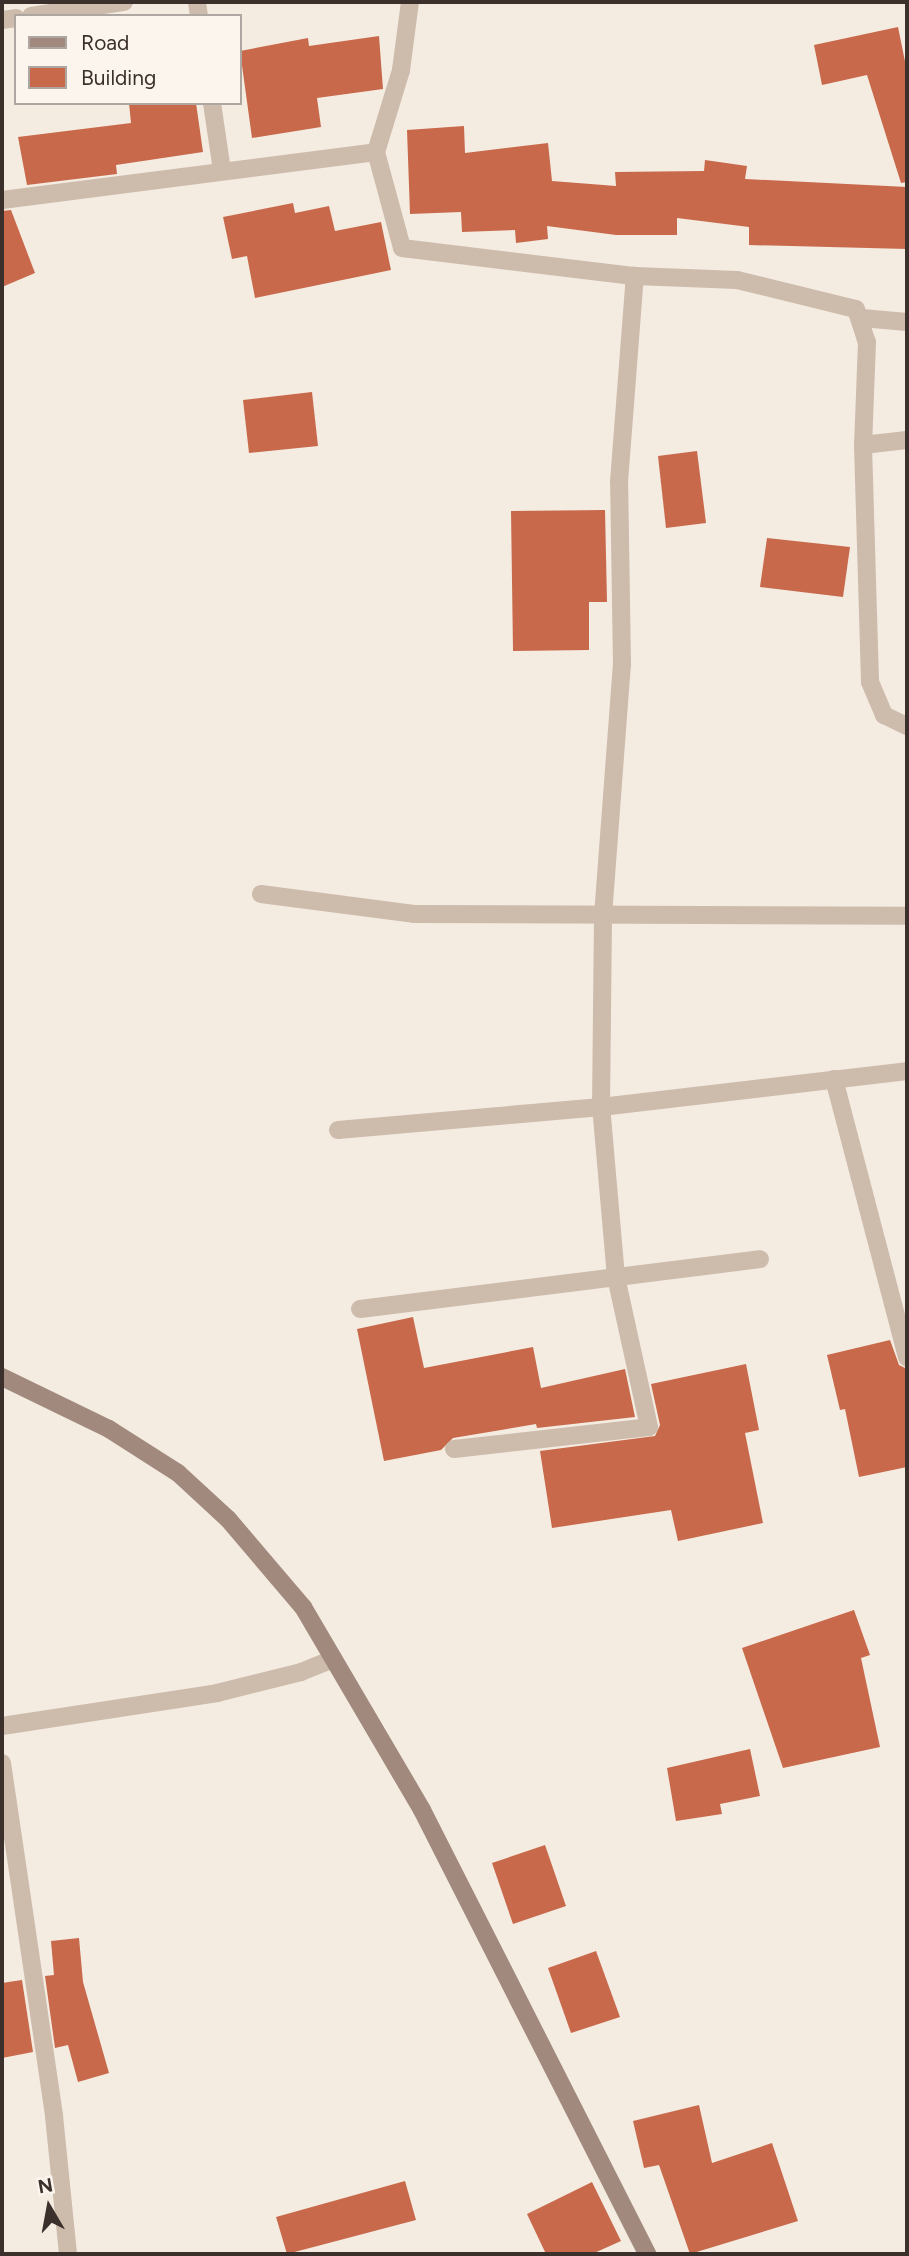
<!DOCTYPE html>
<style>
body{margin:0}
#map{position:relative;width:909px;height:2256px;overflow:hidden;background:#f4ebe1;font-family:Figtree,sans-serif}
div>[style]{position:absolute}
.building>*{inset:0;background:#c8694b}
.street>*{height:18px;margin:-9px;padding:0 9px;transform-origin:9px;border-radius:9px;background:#cdbbac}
.secondary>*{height:18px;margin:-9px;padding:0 9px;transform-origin:9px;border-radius:9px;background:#a18a7d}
span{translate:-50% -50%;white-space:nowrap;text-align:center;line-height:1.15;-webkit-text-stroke:6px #fbf5ee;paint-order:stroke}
.frame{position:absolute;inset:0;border:4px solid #3b302b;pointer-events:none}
.legend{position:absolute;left:14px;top:14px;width:228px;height:91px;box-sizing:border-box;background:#fbf5ee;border:2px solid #aea6a0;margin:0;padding:9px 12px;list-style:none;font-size:21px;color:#3b302b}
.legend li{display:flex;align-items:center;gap:14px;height:35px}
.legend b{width:35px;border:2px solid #aea6a0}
.north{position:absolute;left:14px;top:2172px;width:70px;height:70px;-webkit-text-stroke:5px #fbf5ee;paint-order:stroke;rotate:350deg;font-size:19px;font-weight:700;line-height:28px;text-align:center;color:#3b302b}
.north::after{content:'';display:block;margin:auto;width:24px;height:32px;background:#3b302b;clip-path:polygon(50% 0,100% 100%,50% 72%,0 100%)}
</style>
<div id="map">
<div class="building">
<i style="clip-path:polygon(898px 27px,907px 71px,907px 182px,901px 183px,867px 75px,822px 85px,814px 45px)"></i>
<i style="clip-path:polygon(379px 36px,383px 89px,317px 98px,321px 127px,252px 138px,240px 51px,308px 38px,309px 46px)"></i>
<i style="clip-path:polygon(129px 103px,196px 103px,203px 152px,116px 165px,117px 174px,27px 185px,18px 137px,131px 123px)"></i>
<i style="clip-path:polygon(464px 126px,465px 153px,548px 143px,552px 181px,616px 186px,615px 172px,704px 171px,705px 160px,747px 166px,745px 179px,907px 187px,907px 249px,749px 245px,749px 227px,677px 218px,677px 235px,616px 235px,547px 226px,548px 239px,516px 243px,515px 230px,462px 232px,461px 212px,410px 214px,407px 130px)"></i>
<i style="clip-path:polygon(293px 203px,295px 213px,329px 206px,335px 231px,381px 222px,391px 270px,255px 298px,247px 256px,232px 259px,223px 217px)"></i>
<i style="clip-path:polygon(11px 210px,35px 273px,2px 287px,2px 211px)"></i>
<i style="clip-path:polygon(312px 392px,318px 446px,249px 453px,243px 400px)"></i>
<i style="clip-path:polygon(697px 451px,706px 523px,666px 528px,658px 456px)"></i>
<i style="clip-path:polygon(605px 510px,607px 602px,589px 602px,589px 650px,513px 651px,511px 511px)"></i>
<i style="clip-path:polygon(767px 538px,850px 547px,843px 597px,760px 587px)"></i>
<i style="clip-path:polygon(413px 1317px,424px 1368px,533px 1347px,541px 1388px,625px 1369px,635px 1417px,537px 1428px,536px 1424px,453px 1438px,441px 1450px,384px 1461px,357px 1329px)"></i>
<i style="clip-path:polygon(890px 1340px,899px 1365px,907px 1369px,907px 1467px,859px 1477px,845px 1409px,840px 1410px,827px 1355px)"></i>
<i style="clip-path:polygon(746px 1364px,759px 1430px,745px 1433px,763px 1523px,678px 1541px,671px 1510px,552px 1528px,540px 1451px,655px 1436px,660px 1425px,651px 1384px)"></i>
<i style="clip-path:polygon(854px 1610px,870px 1655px,861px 1658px,880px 1747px,783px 1768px,742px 1648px)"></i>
<i style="clip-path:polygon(750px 1749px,760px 1796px,720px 1804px,722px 1814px,676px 1821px,667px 1768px)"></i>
<i style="clip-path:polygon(545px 1845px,566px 1906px,513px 1924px,492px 1863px)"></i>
<i style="clip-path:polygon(79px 1938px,83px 1982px,109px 2073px,78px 2082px,68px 2045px,55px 2048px,45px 1976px,54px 1975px,51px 1941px)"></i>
<i style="clip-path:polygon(596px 1951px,620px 2017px,571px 2033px,548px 1968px)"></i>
<i style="clip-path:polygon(22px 1980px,33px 2052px,2px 2058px,2px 1983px)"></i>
<i style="clip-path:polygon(699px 2105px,712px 2163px,772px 2143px,798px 2221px,690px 2254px,659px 2165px,644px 2168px,633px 2121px)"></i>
<i style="clip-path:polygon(405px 2181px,416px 2220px,287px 2254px,276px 2217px)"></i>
<i style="clip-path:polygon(592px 2182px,621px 2241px,592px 2254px,546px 2254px,527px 2214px)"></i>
</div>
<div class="street">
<i style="left:197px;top:2px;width:14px;rotate:82deg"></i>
<i style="left:31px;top:16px;width:94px;rotate:-8.6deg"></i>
<i style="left:2px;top:20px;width:14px;rotate:-8deg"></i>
<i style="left:212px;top:103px;width:69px;rotate:81.6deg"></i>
<i style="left:376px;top:152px;width:99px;rotate:74.8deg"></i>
<i style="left:402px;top:248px;width:235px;rotate:6.9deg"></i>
<i style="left:635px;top:276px;width:102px;rotate:2.2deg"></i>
<i style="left:737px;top:280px;width:122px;rotate:13.7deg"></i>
<i style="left:856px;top:309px;width:35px;rotate:72deg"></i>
<i style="left:867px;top:342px;width:103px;rotate:92.2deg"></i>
<i style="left:863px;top:445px;width:237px;rotate:88.3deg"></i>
<i style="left:870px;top:682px;width:36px;rotate:67deg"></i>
<i style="left:884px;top:715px;width:25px;rotate:26deg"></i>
<i style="left:2px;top:200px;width:377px;rotate:-7.3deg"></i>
<i style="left:376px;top:152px;width:86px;rotate:-73deg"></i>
<i style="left:401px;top:70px;width:69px;rotate:-82.5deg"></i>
<i style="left:862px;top:318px;width:45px;rotate:5.1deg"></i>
<i style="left:863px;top:445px;width:44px;rotate:-6.5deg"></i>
<i style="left:261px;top:894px;width:154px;rotate:7.4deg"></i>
<i style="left:414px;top:914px;width:493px;rotate:0.2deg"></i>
<i style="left:834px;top:1079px;width:288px;rotate:75.3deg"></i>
<i style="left:338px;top:1130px;width:264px;rotate:-5deg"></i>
<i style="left:601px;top:1107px;width:308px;rotate:-6.7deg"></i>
<i style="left:360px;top:1309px;width:403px;rotate:-7.1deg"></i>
<i style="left:454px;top:1449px;width:196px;rotate:-6.4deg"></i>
<i style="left:649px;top:1427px;width:154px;rotate:-102.4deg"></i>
<i style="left:616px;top:1277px;width:171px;rotate:-95deg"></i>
<i style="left:601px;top:1107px;width:191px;rotate:-89.4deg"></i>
<i style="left:603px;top:916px;width:252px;rotate:-85.7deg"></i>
<i style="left:622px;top:665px;width:183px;rotate:-90.9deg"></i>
<i style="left:619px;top:482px;width:207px;rotate:-85.6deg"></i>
<i style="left:2px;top:1726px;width:218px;rotate:-8.7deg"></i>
<i style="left:217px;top:1693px;width:87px;rotate:-14deg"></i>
<i style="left:301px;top:1672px;width:35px;rotate:-22deg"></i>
<i style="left:2px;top:1763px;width:357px;rotate:81.6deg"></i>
<i style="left:54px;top:2116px;width:139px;rotate:84.2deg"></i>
</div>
<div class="secondary">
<i style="left:2px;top:1377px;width:119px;rotate:25.9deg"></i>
<i style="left:109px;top:1429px;width:82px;rotate:32.5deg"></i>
<i style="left:178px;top:1473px;width:68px;rotate:42.6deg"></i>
<i style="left:228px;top:1519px;width:116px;rotate:49.6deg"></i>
<i style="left:303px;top:1607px;width:235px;rotate:59.6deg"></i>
<i style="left:422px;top:1810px;width:498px;rotate:63.1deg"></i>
</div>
<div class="frame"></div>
<ul class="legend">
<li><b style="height:9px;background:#a18a7d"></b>Road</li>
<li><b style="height:19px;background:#c8694b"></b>Building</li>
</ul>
<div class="north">N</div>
</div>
